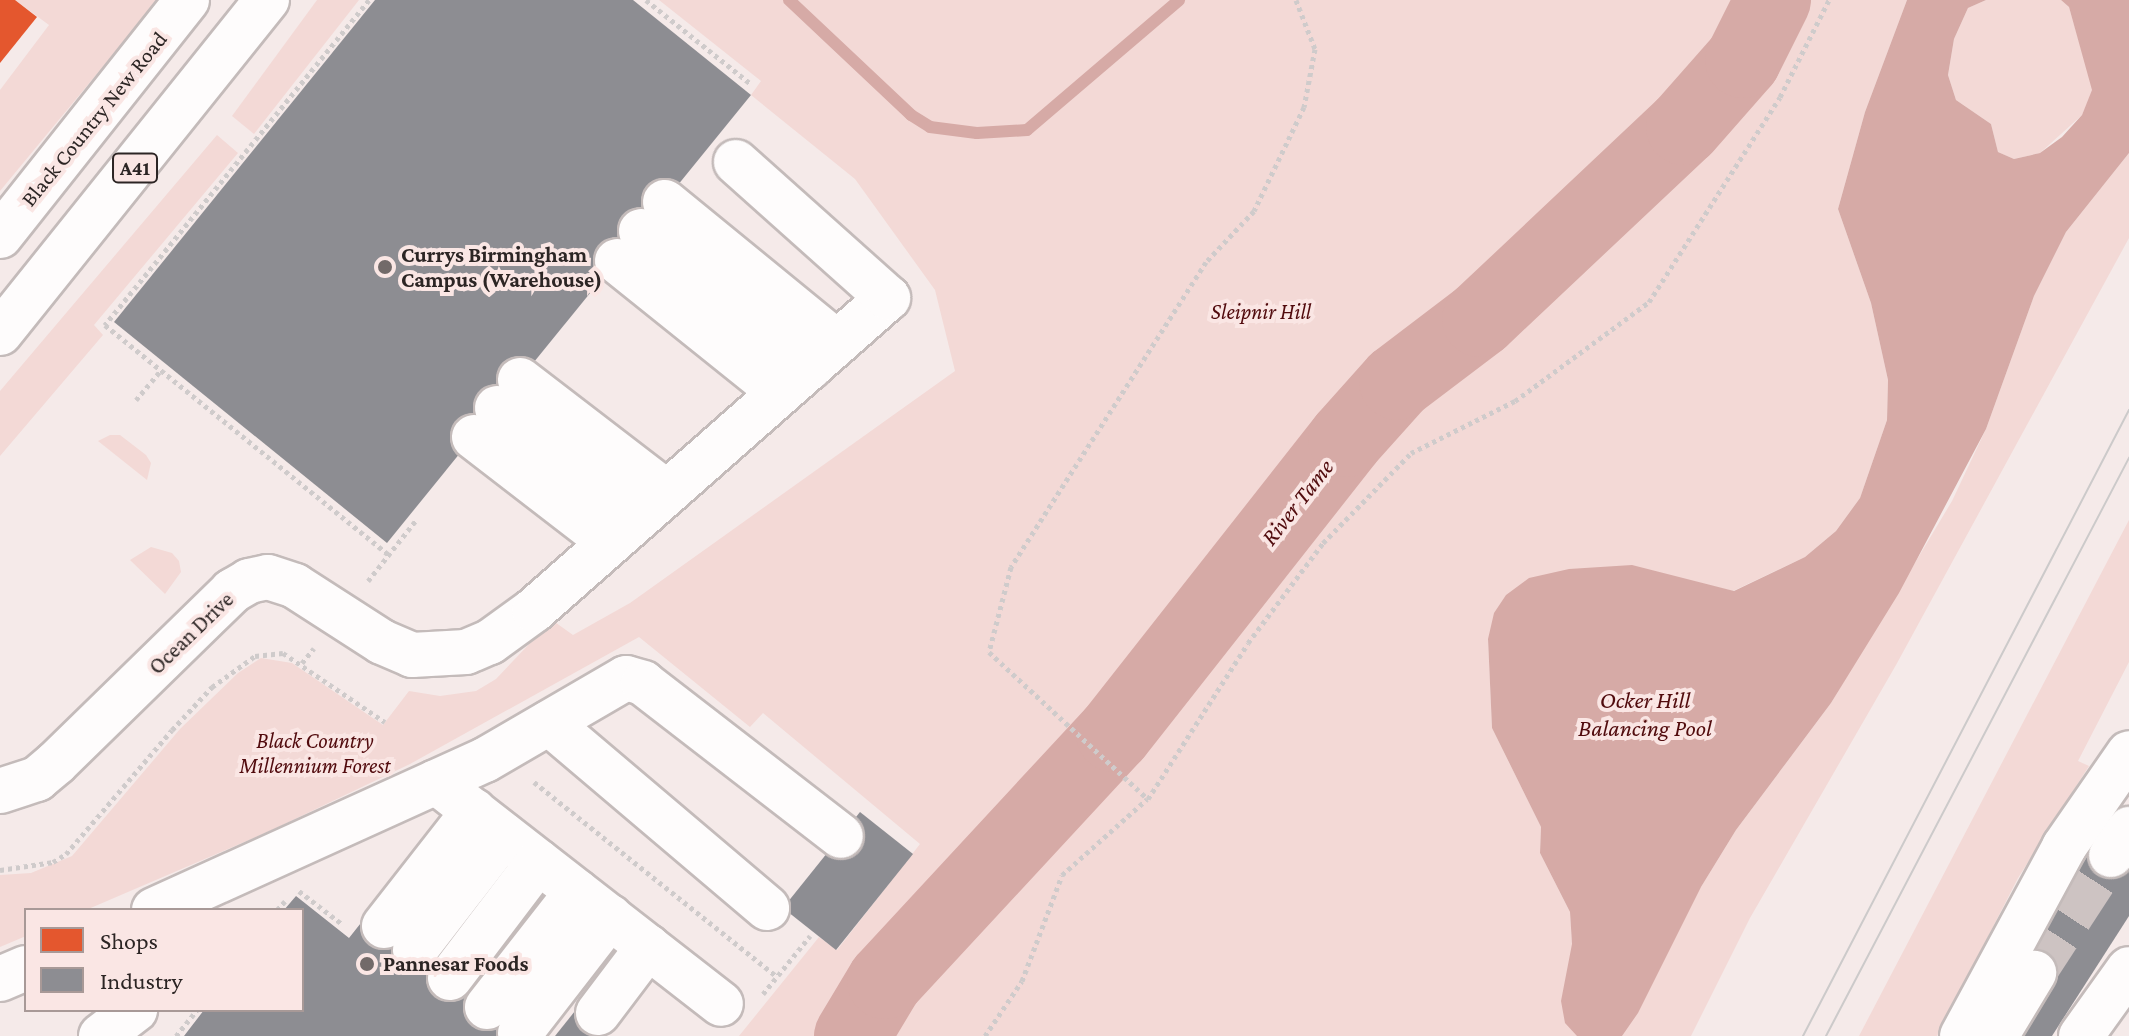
<!DOCTYPE html>
<style>
body{margin:0}
#map{position:relative;width:2129px;height:1036px;overflow:hidden;background:#f5eae9;font-family:"Crimson Pro",serif}
div>[style]{position:absolute}
.green>*{inset:0;background:#f3d9d6}
.water>*{inset:0;background:#d6aaa6}
.shops>*{inset:0;background:#e4572e}
.industry>*{inset:0;background:#8d8d92}
.stream>*{height:12px;margin:-6px;padding:0 6px;transform-origin:6px;border-radius:6px;background:#d6aaa6}
.river>*{height:76px;margin:-38px;padding:0 38px;transform-origin:38px;border-radius:38px;background:#d6aaa6}
.minor-tunnel>*{height:44px;margin-top:-22px;transform-origin:0;background:repeating-linear-gradient(90deg,#cdc3c2 0 44px,transparent 0 66px)}
.path>*{height:5px;margin-top:-2.5px;transform-origin:0;background:repeating-linear-gradient(90deg,#cfcbcb 0 4px,transparent 0 8px)}
.roads{filter:drop-shadow(2px 0 #c4bbba) drop-shadow(-2px 0 #c4bbba) drop-shadow(0 2px #c4bbba) drop-shadow(0 -2px #c4bbba)}
.minor>*{height:44px;margin:-22px;padding:0 22px;transform-origin:22px;border-radius:22px;background:#fefcfc}
.highway>*{height:44px;margin:-22px;padding:0 22px;transform-origin:22px;border-radius:22px;background:#fefcfc}
.tram>*{height:2px;margin:-1px;padding:0 1px;transform-origin:1px;border-radius:1px;background:#cccaca}
.dots>*{width:22px;height:22px;translate:-50% -50%;box-sizing:border-box;border:4px solid #fae6e4;border-radius:50%}
span{translate:-50% -50%;white-space:nowrap;text-align:center;line-height:1.15;-webkit-text-stroke:8px #fae6e4;paint-order:stroke}
.shield-label span{padding:2px 6px;background:#fae6e4;border:2px solid;border-radius:6px;-webkit-text-stroke-width:0}
.shield-label{font-size:20px;color:#2c2524;font-weight:700}
.street-label{font-size:22px;color:#2c2524}
.poi-label{font-size:22px;color:#2c2524;font-weight:700}
.left{translate:0 -50%;text-align:left}
.park-label{font-size:22px;color:#510a0d;font-style:italic}
.water-label{font-size:24px;color:#510b0d;font-style:italic}
.legend{position:absolute;left:24px;top:908px;width:280px;height:104px;box-sizing:border-box;background:#fae6e4;border:2px solid #a89997;margin:0;padding:10px 14px;list-style:none;font-size:24px;color:#2c2524}
.legend li{display:flex;align-items:center;gap:16px;height:40px}
.legend b{width:40px;border:2px solid #a89997}
</style>
<div id="map">
<div class="green">
<i style="clip-path:polygon(15px 0,158px 0,0 191px,0 90px,49px 25px)"></i>
<i style="clip-path:polygon(317px 0,359px 0,254px 134px,232px 116px)"></i>
<i style="clip-path:polygon(659px 0,1907px 0,1865px 112px,1838px 209px,1871px 303px,1888px 380px,1887px 420px,1860px 498px,1836px 531px,1805px 557px,1733px 591px,1699px 583px,1488px 639px,1492px 728px,1541px 827px,1540px 853px,1570px 912px,1572px 943px,1701px 887px,1736px 830px,1831px 703px,1952px 501px,1986px 429px,2034px 296px,2066px 232px,2129px 153px,2129px 238px,1896px 665px,1750px 918px,1691px 1036px,739px 1036px,819px 937px,837px 950px,920px 844px,763px 713px,750px 727px,639px 637px,410px 764px,272px 830px,86px 910px,26px 910px,26px 936px,0 947px,0 875px,31px 873px,72px 856px,180px 729px,238px 673px,261px 658px,292px 663px,383px 725px,409px 691px,440px 696px,476px 691px,496px 679px,552px 620px,573px 635px,630px 603px,955px 371px,935px 290px,855px 179px,751px 95px,761px 81px)"></i>
<i style="clip-path:polygon(1986px 0,2061px 0,2069px 7px,2093px 90px,2082px 115px,2040px 153px,2014px 159px,1998px 152px,1991px 124px,1956px 100px,1948px 75px,1954px 39px,1968px 8px)"></i>
<i style="clip-path:polygon(217px 135px,238px 153px,94px 325px,103px 335px,0 456px,0 391px)"></i>
<i style="clip-path:polygon(110px 435px,120px 435px,146px 455px,151px 463px,147px 480px,98px 441px)"></i>
<i style="clip-path:polygon(2129px 520px,2129px 662px,2078px 761px,2089px 766px,2018px 878px,1937px 1036px,1859px 1036px)"></i>
<i style="clip-path:polygon(151px 547px,172px 553px,179px 561px,181px 572px,165px 594px,130px 560px)"></i>
</div>
<div class="water">
<i style="clip-path:polygon(1907px 0,1986px 0,1968px 8px,1954px 39px,1948px 75px,1956px 100px,1991px 124px,1998px 152px,2014px 159px,2040px 153px,2062px 137px,2082px 115px,2092px 90px,2069px 7px,2061px 0,2129px 0,2129px 153px,2066px 232px,2034px 296px,1986px 429px,1899px 593px,1831px 703px,1736px 830px,1701px 887px,1638px 1013px,1622px 1036px,1577px 1036px,1565px 1023px,1561px 1001px,1572px 944px,1570px 912px,1540px 853px,1541px 827px,1492px 728px,1488px 639px,1494px 613px,1506px 595px,1529px 578px,1569px 569px,1632px 565px,1734px 591px,1805px 557px,1836px 531px,1860px 498px,1887px 420px,1888px 380px,1871px 303px,1838px 209px,1865px 112px)"></i>
</div>
<div class="shops">
<i style="clip-path:polygon(0 0,15px 0,37px 17px,0 63px)"></i>
</div>
<div class="industry">
<i style="clip-path:polygon(375px 0,633px 0,751px 95px,387px 543px,114px 322px)"></i>
<i style="clip-path:polygon(860px 812px,913px 854px,836px 950px,783px 908px)"></i>
<i style="clip-path:polygon(2091px 843px,2129px 867px,2129px 916px,2052px 1036px,2016px 1036px,2015px 960px)"></i>
<i style="clip-path:polygon(296px 896px,349px 938px,368px 914px,523px 1036px,184px 1036px,204px 1010px,302px 1010px,302px 910px,284px 910px)"></i>
<i style="clip-path:polygon(583px 1001px,610px 1022px,599px 1036px,555px 1036px)"></i>
</div>
<div class="stream">
<i style="left:789px;top:0;width:168px;rotate:43.3deg"></i>
<i style="left:911px;top:115px;width:22px;rotate:32deg"></i>
<i style="left:930px;top:127px;width:47px;rotate:7.3deg"></i>
<i style="left:977px;top:133px;width:50px;rotate:-3.4deg"></i>
<i style="left:1027px;top:130px;width:200px;rotate:-40.5deg"></i>
</div>
<div class="river">
<i style="left:852px;top:1036px;width:64px;rotate:-59deg"></i>
<i style="left:885px;top:981px;width:337px;rotate:-47.2deg"></i>
<i style="left:1114px;top:734px;width:375px;rotate:-51.8deg"></i>
<i style="left:1346px;top:439px;width:76px;rotate:-48.2deg"></i>
<i style="left:1397px;top:382px;width:104px;rotate:-37.2deg"></i>
<i style="left:1480px;top:319px;width:280px;rotate:-43.3deg"></i>
<i style="left:1684px;top:127px;width:89px;rotate:-48.6deg"></i>
<i style="left:1743px;top:60px;width:67px;rotate:-63.4deg"></i>
</div>
<div class="minor-tunnel">
<i style="left:2034px;top:973px;width:141px;rotate:-56.9deg"></i>
</div>
<div class="path">
<i style="left:369px;top:0;width:419px;rotate:129.1deg"></i>
<i style="left:105px;top:325px;width:365px;rotate:39deg"></i>
<i style="left:646px;top:0;width:134px;rotate:38.7deg"></i>
<i style="left:1296px;top:0;width:53px;rotate:68.8deg"></i>
<i style="left:1315px;top:49px;width:59px;rotate:100.7deg"></i>
<i style="left:1304px;top:107px;width:115px;rotate:115.7deg"></i>
<i style="left:1254px;top:211px;width:70px;rotate:133.3deg"></i>
<i style="left:1206px;top:262px;width:362px;rotate:122.6deg"></i>
<i style="left:1011px;top:567px;width:88px;rotate:104.5deg"></i>
<i style="left:989px;top:652px;width:217px;rotate:42.8deg"></i>
<i style="left:1148px;top:799px;width:185px;rotate:-57.3deg"></i>
<i style="left:1248px;top:643px;width:125px;rotate:-53.1deg"></i>
<i style="left:1323px;top:543px;width:126px;rotate:-45.6deg"></i>
<i style="left:1411px;top:453px;width:116px;rotate:-26.6deg"></i>
<i style="left:1515px;top:401px;width:167px;rotate:-36.5deg"></i>
<i style="left:1649px;top:302px;width:243px;rotate:-57.4deg"></i>
<i style="left:1780px;top:97px;width:109px;rotate:-63.2deg"></i>
<i style="left:136px;top:400px;width:38px;rotate:-50deg"></i>
<i style="left:368px;top:581px;width:79px;rotate:-51.7deg"></i>
<i style="left:302px;top:663px;width:19px;rotate:-51deg"></i>
<i style="left:534px;top:782px;width:312px;rotate:38.7deg"></i>
<i style="left:0;top:870px;width:54px;rotate:-8.6deg"></i>
<i style="left:53px;top:862px;width:15px;rotate:-32deg"></i>
<i style="left:66px;top:854px;width:163px;rotate:-49.5deg"></i>
<i style="left:172px;top:730px;width:59px;rotate:-47.1deg"></i>
<i style="left:212px;top:687px;width:53px;rotate:-35.8deg"></i>
<i style="left:255px;top:656px;width:28px;rotate:-6deg"></i>
<i style="left:283px;top:653px;width:123px;rotate:34.1deg"></i>
<i style="left:299px;top:891px;width:54px;rotate:37.5deg"></i>
<i style="left:277px;top:910px;width:12px;rotate:-48deg"></i>
<i style="left:763px;top:994px;width:75px;rotate:-51deg"></i>
<i style="left:176px;top:1036px;width:33px;rotate:-51deg"></i>
<i style="left:985px;top:1036px;width:66px;rotate:-56.1deg"></i>
<i style="left:1022px;top:981px;width:113px;rotate:-69.3deg"></i>
<i style="left:1062px;top:875px;width:114px;rotate:-41.8deg"></i>
</div>
<div class="roads">
<div class="minor">
<i style="left:665px;top:202px;width:222px;rotate:39.3deg"></i>
<i style="left:641px;top:231px;width:217px;rotate:38.8deg"></i>
<i style="left:617px;top:261px;width:209px;rotate:38.8deg"></i>
<i style="left:520px;top:380px;width:185px;rotate:37.5deg"></i>
<i style="left:497px;top:408px;width:179px;rotate:38deg"></i>
<i style="left:474px;top:437px;width:172px;rotate:37.7deg"></i>
<i style="left:549px;top:723px;width:286px;rotate:40.3deg"></i>
<i style="left:436px;top:782px;width:361px;rotate:37.9deg"></i>
<i style="left:0;top:791px;width:39px;rotate:-18deg"></i>
<i style="left:37px;top:779px;width:25px;rotate:-40deg"></i>
<i style="left:56px;top:763px;width:246px;rotate:-44.3deg"></i>
<i style="left:232px;top:591px;width:20px;rotate:-30deg"></i>
<i style="left:249px;top:581px;width:19px;rotate:-12deg"></i>
<i style="left:268px;top:577px;width:28px;rotate:18deg"></i>
<i style="left:295px;top:586px;width:103px;rotate:32.8deg"></i>
<i style="left:382px;top:642px;width:33px;rotate:23deg"></i>
<i style="left:412px;top:655px;width:54px;rotate:-3.2deg"></i>
<i style="left:466px;top:652px;width:26px;rotate:-23deg"></i>
<i style="left:490px;top:642px;width:54px;rotate:-36deg"></i>
<i style="left:534px;top:610px;width:472px;rotate:-41.4deg"></i>
<i style="left:888px;top:298px;width:204px;rotate:-138.2deg"></i>
<i style="left:2111px;top:855px;width:32px;rotate:-55deg"></i>
<i style="left:154px;top:910px;width:363px;rotate:-24.4deg"></i>
<i style="left:485px;top:760px;width:163px;rotate:-30.2deg"></i>
<i style="left:626px;top:678px;width:18px;rotate:16deg"></i>
<i style="left:643px;top:683px;width:250px;rotate:37.7deg"></i>
<i style="left:384px;top:926px;width:146px;rotate:-52deg"></i>
<i style="left:415px;top:950px;width:145px;rotate:-52.3deg"></i>
<i style="left:450px;top:978px;width:146px;rotate:-52.8deg"></i>
<i style="left:0;top:979px;width:28px;rotate:-23deg"></i>
<i style="left:487px;top:1007px;width:146px;rotate:-52deg"></i>
<i style="left:598px;top:1013px;width:83px;rotate:-52.9deg"></i>
<i style="left:520px;top:1033px;width:147px;rotate:-52.2deg"></i>
<i style="left:101px;top:1036px;width:43px;rotate:-37.4deg"></i>
<i style="left:1962px;top:1036px;width:215px;rotate:-61.6deg"></i>
<i style="left:2064px;top:847px;width:114px;rotate:-55.3deg"></i>
<i style="left:1996px;top:1036px;width:74px;rotate:-58.9deg"></i>
<i style="left:2081px;top:1036px;width:82px;rotate:-54.4deg"></i>
</div>
<div class="highway">
<i style="left:0;top:236px;width:301px;rotate:-51.6deg"></i>
<i style="left:0;top:333px;width:427px;rotate:-51.3deg"></i>
</div>
</div>
<div class="tram">
<i style="left:1803px;top:1036px;width:706px;rotate:-62.49deg"></i>
<i style="left:1826px;top:1036px;width:653px;rotate:-62.34deg"></i>
</div>
<div class="dots">
<i style="left:385px;top:267px;background:#726a69"></i>
<i style="left:367px;top:964px;background:#726a69"></i>
</div>
<div class="shield-label">
<span style="left:135px;top:168px">A41</span>
</div>
<div class="street-label">
<span style="left:94px;top:119px;rotate:-51deg">Black Country New Road</span>
<span style="left:191px;top:633px;rotate:-44deg">Ocean Drive</span>
</div>
<div class="poi-label">
<span class="left" style="left:401px;top:267px">Currys Birmingham<br>Campus (Warehouse)</span>
<span class="left" style="left:383px;top:964px">Pannesar Foods</span>
</div>
<div class="park-label">
<span style="left:1261px;top:312px">Sleipnir Hill</span>
<span style="left:315px;top:753px">Black Country<br>Millennium Forest</span>
</div>
<div class="water-label">
<span style="left:1297px;top:502px;rotate:-52deg">River Tame</span>
<span style="left:1645px;top:714px">Ocker Hill<br>Balancing Pool</span>
</div>
<ul class="legend">
<li><b style="height:22px;background:#e4572e"></b>Shops</li>
<li><b style="height:22px;background:#8d8d92"></b>Industry</li>
</ul>
</div>
